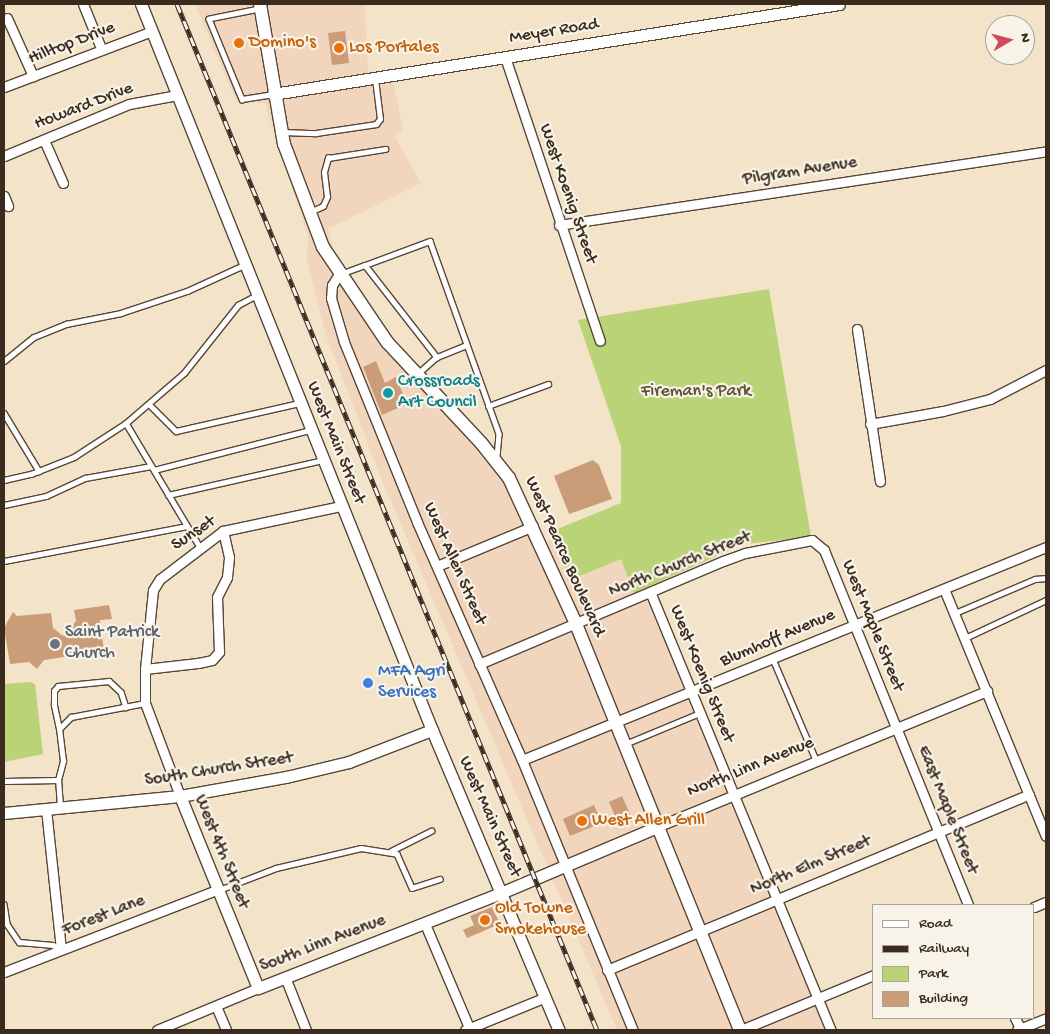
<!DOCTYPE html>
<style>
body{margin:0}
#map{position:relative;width:1050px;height:1034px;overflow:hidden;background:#f2e3c9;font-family:"Gochi Hand",sans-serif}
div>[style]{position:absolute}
.built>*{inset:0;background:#f1d5bd}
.green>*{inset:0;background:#bad377}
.building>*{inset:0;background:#ca9d78}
.roads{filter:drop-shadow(1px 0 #564638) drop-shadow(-1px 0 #564638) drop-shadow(0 1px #564638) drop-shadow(0 -1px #564638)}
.service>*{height:4.5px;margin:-2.25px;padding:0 2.25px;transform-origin:2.25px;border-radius:2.25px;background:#fff}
.minor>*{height:9px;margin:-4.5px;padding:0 4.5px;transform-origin:4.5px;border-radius:4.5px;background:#fff}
.tertiary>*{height:11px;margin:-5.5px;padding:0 5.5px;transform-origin:5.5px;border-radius:5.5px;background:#fff}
.secondary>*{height:12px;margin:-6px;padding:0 6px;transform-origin:6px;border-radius:6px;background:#fff}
.rail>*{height:5px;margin-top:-2.5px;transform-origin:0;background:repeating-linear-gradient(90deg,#f7f3e8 0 9px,#3b2a1e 0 18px);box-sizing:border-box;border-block:1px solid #3b2a1e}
.dots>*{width:14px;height:14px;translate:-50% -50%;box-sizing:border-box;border:2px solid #f7f3e8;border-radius:50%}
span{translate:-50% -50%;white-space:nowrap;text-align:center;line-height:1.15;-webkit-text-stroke:4.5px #f7f3e8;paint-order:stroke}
.street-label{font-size:18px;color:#3b2a1e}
.food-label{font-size:18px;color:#c56008}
.left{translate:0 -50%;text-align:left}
.culture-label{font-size:18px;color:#0d838f}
.park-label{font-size:18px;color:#5b5434}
.worship-label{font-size:18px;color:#5b616d}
.shop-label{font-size:18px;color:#366cbe}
.frame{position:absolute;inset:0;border:5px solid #3b2a1e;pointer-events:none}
.legend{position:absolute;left:872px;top:904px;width:162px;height:115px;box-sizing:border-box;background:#f7f3e8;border:1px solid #aca397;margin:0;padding:6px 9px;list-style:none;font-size:15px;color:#3b2a1e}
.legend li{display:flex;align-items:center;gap:10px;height:25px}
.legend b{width:25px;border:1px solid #aca397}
.north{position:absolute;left:985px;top:15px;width:50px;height:50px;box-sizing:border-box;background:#f7f3e8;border:1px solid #aca397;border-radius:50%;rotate:82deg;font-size:14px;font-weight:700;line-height:20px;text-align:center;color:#3b2a1e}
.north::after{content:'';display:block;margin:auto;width:18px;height:22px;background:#d1495b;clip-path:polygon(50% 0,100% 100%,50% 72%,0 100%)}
</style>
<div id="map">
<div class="built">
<i style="clip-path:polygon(195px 4px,365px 4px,368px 72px,391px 70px,403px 130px,395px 137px,421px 183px,328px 229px,339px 274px,387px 342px,482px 444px,541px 544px,608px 514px,733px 794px,832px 1030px,617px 1030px,382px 480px,327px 338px,307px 261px,308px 237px,265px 103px,236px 100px)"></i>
</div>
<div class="green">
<i style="clip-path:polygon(769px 289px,811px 537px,744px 544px,634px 593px,621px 559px,570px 580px,550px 532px,621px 503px,621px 446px,578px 320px)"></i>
<i style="clip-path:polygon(30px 682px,35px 684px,43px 754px,4px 762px,4px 684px)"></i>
</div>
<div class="building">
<i style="clip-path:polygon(345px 31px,349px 63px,332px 65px,328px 33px)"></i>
<i style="clip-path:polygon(376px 361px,385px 383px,396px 377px,407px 404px,382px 415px,363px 367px)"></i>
<i style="clip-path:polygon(593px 460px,599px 465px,612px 499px,569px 514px,554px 476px)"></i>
<i style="clip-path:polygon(109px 605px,112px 619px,100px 620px,104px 651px,44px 660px,37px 669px,29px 662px,10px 664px,4px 628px,13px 612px,17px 616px,51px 613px,53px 628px,63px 636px,76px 621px,74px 610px)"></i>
<i style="clip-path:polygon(622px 796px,633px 821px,620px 827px,609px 802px)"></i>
<i style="clip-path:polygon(594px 805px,602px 823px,570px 836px,563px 819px)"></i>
<i style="clip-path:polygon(492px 907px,500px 924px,467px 938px,463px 930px,474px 925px,470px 916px)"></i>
</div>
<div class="roads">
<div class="service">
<i style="left:259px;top:9px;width:51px;rotate:168.7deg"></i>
<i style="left:209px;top:19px;width:87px;rotate:67.6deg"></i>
<i style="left:242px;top:99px;width:30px;rotate:-9deg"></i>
<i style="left:283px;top:132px;width:33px;rotate:2deg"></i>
<i style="left:316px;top:133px;width:61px;rotate:-8.5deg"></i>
<i style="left:376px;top:124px;width:6px;rotate:-51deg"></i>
<i style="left:380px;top:119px;width:40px;rotate:-97.1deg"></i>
<i style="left:312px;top:211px;width:12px;rotate:-24deg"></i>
<i style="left:323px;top:206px;width:10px;rotate:-66deg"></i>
<i style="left:327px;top:197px;width:25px;rotate:-97deg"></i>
<i style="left:324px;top:172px;width:15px;rotate:-74deg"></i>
<i style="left:328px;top:158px;width:58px;rotate:-9deg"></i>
<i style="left:365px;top:265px;width:69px;rotate:-20.3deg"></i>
<i style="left:430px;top:241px;width:205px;rotate:70.3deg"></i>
<i style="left:499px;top:434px;width:23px;rotate:95deg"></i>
<i style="left:343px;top:273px;width:23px;rotate:-20deg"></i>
<i style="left:365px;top:265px;width:117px;rotate:52deg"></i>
<i style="left:437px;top:357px;width:25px;rotate:138deg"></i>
<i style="left:437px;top:357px;width:31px;rotate:-22deg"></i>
<i style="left:4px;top:361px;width:38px;rotate:-39deg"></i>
<i style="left:34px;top:337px;width:35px;rotate:-22deg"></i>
<i style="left:66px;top:324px;width:56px;rotate:-11.3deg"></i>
<i style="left:121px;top:313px;width:70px;rotate:-18.4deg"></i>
<i style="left:187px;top:291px;width:63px;rotate:-24.5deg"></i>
<i style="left:150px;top:405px;width:37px;rotate:45deg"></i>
<i style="left:176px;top:431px;width:126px;rotate:-12.8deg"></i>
<i style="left:488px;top:406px;width:64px;rotate:-20.1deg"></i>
<i style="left:4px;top:413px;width:68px;rotate:58.9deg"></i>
<i style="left:126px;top:423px;width:144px;rotate:59.2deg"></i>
<i style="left:154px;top:470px;width:161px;rotate:-14.4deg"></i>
<i style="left:4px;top:480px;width:28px;rotate:-13deg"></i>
<i style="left:31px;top:474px;width:46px;rotate:-21.6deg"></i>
<i style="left:74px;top:457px;width:62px;rotate:-33.2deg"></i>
<i style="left:126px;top:423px;width:77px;rotate:-40.8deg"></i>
<i style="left:184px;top:373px;width:87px;rotate:-51.5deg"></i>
<i style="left:238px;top:305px;width:21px;rotate:-28deg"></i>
<i style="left:168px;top:495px;width:159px;rotate:-12.7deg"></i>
<i style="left:4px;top:505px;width:43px;rotate:-12.1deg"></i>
<i style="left:46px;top:496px;width:43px;rotate:-24.8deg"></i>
<i style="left:85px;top:478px;width:67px;rotate:-10.3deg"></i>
<i style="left:4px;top:561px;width:186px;rotate:-10.8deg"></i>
<i style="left:955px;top:613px;width:87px;rotate:-23deg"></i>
<i style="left:1035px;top:579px;width:11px;rotate:-5deg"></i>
<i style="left:965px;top:638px;width:89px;rotate:-25.1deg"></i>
<i style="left:773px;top:659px;width:110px;rotate:66.9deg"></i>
<i style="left:59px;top:729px;width:25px;rotate:-102deg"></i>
<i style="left:54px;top:705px;width:14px;rotate:-90deg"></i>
<i style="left:54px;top:691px;width:6px;rotate:-51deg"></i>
<i style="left:58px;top:686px;width:51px;rotate:-5.6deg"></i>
<i style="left:109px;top:681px;width:16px;rotate:43deg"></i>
<i style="left:121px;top:692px;width:16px;rotate:72deg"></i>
<i style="left:625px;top:744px;width:81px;rotate:-22.5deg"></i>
<i style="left:4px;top:781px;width:54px;rotate:-1.1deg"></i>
<i style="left:60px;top:807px;width:27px;rotate:-94deg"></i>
<i style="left:58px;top:780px;width:20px;rotate:-75deg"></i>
<i style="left:63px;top:761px;width:32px;rotate:-97deg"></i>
<i style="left:59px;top:729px;width:17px;rotate:-45deg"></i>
<i style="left:71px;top:717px;width:75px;rotate:-10.7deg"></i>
<i style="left:391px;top:851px;width:45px;rotate:-26.6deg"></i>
<i style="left:219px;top:890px;width:61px;rotate:-21.1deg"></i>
<i style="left:276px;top:868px;width:87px;rotate:-13.2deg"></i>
<i style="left:361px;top:848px;width:36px;rotate:9deg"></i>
<i style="left:397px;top:854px;width:37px;rotate:66deg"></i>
<i style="left:412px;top:888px;width:29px;rotate:-18deg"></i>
<i style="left:4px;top:904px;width:20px;rotate:81deg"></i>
<i style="left:7px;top:924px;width:22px;rotate:56deg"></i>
<i style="left:19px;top:942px;width:34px;rotate:5deg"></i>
<i style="left:53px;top:945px;width:8px;rotate:30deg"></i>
</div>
<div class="minor">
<i style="left:83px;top:4px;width:48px;rotate:67.8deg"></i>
<i style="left:7px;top:18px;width:64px;rotate:65.9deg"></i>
<i style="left:505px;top:57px;width:299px;rotate:71.5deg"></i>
<i style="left:4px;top:87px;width:158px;rotate:-20.7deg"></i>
<i style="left:44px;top:140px;width:47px;rotate:66.2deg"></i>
<i style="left:4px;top:156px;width:135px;rotate:-22.6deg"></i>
<i style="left:129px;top:104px;width:49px;rotate:-10.6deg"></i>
<i style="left:4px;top:196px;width:11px;rotate:68deg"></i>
<i style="left:559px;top:225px;width:493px;rotate:-8.6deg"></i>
<i style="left:339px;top:274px;width:13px;rotate:122deg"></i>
<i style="left:332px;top:285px;width:13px;rotate:94deg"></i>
<i style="left:331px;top:298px;width:46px;rotate:73.5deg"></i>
<i style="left:344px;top:342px;width:194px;rotate:67.9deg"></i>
<i style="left:417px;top:522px;width:260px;rotate:66.2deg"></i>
<i style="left:522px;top:760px;width:292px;rotate:67.7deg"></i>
<i style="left:857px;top:329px;width:154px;rotate:81.4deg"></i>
<i style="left:870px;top:424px;width:74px;rotate:-10.1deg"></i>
<i style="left:943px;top:411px;width:49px;rotate:-14.3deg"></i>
<i style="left:990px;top:399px;width:63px;rotate:-27.4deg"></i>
<i style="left:437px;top:566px;width:104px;rotate:-22.6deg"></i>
<i style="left:944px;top:589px;width:267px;rotate:67.6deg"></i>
<i style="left:651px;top:594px;width:472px;rotate:67.6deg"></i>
<i style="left:479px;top:664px;width:265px;rotate:-22.9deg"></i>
<i style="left:723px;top:561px;width:23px;rotate:-20deg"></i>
<i style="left:745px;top:553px;width:68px;rotate:-11deg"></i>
<i style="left:812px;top:540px;width:16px;rotate:40deg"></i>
<i style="left:824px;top:550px;width:383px;rotate:67.9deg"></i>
<i style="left:145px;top:669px;width:53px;rotate:-6.5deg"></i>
<i style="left:198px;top:663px;width:14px;rotate:-12deg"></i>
<i style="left:212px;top:660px;width:11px;rotate:-49deg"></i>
<i style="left:219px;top:652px;width:55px;rotate:-92.1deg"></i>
<i style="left:217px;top:597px;width:22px;rotate:-63deg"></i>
<i style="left:227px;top:577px;width:20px;rotate:-84deg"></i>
<i style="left:229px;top:557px;width:27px;rotate:-103deg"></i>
<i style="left:522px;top:760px;width:566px;rotate:-22.12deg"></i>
<i style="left:180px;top:796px;width:99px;rotate:-110.6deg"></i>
<i style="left:145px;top:703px;width:34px;rotate:-90deg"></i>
<i style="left:145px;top:669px;width:79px;rotate:-84.2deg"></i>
<i style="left:153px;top:590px;width:13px;rotate:-58deg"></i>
<i style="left:160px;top:579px;width:79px;rotate:-37.3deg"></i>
<i style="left:223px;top:531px;width:121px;rotate:-12deg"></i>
<i style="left:46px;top:809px;width:141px;rotate:83.9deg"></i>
<i style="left:659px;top:826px;width:355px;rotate:-22.4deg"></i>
<i style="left:1034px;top:907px;width:13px;rotate:-23deg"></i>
<i style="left:425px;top:924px;width:115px;rotate:67deg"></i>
<i style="left:607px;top:970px;width:457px;rotate:-22.6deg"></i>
<i style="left:4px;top:972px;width:228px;rotate:-21.1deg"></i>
<i style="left:285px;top:977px;width:57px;rotate:68.4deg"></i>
<i style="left:216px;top:1006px;width:26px;rotate:67deg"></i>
<i style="left:1015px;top:1018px;width:13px;rotate:63deg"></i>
<i style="left:157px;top:1030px;width:109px;rotate:-22.6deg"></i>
<i style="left:465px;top:1030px;width:87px;rotate:-22.2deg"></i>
<i style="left:741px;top:1030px;width:144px;rotate:-22.5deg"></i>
<i style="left:1017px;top:1030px;width:31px;rotate:-22deg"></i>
</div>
<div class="tertiary">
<i style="left:141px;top:4px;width:782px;rotate:68.16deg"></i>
<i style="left:432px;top:730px;width:326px;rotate:67.1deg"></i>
<i style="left:273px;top:94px;width:573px;rotate:-9.03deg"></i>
<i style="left:180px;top:796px;width:207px;rotate:67.9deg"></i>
<i style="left:258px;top:988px;width:263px;rotate:-21.4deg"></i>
<i style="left:503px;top:892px;width:169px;rotate:-22.9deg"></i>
<i style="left:4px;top:813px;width:177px;rotate:-5.5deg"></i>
<i style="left:180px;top:796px;width:108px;rotate:-10.2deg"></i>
<i style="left:286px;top:777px;width:65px;rotate:-13.4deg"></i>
<i style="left:349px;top:762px;width:89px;rotate:-21.1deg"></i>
</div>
<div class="secondary">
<i style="left:260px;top:4px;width:142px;rotate:80.3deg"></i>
<i style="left:284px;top:144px;width:110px;rotate:69.3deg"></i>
<i style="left:323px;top:247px;width:115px;rotate:56deg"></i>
<i style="left:387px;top:342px;width:139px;rotate:47deg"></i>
<i style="left:482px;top:444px;width:43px;rotate:51.5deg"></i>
<i style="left:509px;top:478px;width:161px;rotate:65.3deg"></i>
<i style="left:576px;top:624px;width:438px;rotate:68deg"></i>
</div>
</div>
<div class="rail">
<i style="left:177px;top:4px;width:1109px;rotate:67.74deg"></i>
</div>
<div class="dots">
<i style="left:239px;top:43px;background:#e8710a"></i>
<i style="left:339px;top:48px;background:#e8710a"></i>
<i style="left:388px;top:393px;background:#0f9aa8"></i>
<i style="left:55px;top:644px;background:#6b7280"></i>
<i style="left:368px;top:683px;background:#3f7fe0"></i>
<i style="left:582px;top:821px;background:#e8710a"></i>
<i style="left:485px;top:920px;background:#e8710a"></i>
</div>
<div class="street-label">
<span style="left:554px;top:32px;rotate:-9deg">Meyer Road</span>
<span style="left:72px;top:44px;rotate:-21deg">Hilltop Drive</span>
<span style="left:84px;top:107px;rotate:-21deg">Howard Drive</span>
<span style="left:800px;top:172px;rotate:-9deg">Pilgram Avenue</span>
<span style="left:567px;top:194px;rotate:71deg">West Koenig Street</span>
<span style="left:335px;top:443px;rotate:68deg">West Main Street</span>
<span style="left:194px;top:534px;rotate:-34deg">Sunset</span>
<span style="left:564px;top:557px;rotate:66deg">West Pearce Boulevard</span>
<span style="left:454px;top:564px;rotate:66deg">West Allen Street</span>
<span style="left:680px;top:565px;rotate:-22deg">North Church Street</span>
<span style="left:872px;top:626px;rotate:68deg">West Maple Street</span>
<span style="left:778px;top:639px;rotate:-23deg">Blumhoff Avenue</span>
<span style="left:701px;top:674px;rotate:68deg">West Koenig Street</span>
<span style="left:751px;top:768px;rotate:-22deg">North Linn Avenue</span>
<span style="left:219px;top:770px;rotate:-9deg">South Church Street</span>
<span style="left:947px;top:810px;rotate:68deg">East Maple Street</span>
<span style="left:489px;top:817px;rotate:66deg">West Main Street</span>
<span style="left:221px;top:852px;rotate:68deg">West 4th Street</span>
<span style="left:811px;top:866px;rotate:-23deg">North Elm Street</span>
<span style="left:104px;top:916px;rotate:-21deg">Forest Lane</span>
<span style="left:323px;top:944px;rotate:-21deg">South Linn Avenue</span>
</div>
<div class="food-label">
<span class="left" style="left:249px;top:43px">Domino's</span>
<span class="left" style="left:349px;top:48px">Los Portales</span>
<span class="left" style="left:592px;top:821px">West Allen Grill</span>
<span class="left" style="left:495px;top:920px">Old Towne<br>Smokehouse</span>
</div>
<div class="culture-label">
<span class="left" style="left:398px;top:393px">Crossroads<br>Art Council</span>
</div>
<div class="park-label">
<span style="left:696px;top:392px">Fireman's Park</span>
</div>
<div class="worship-label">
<span class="left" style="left:65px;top:644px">Saint Patrick<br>Church</span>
</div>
<div class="shop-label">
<span class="left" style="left:378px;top:683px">MFA Agri<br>Services</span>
</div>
<div class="frame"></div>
<ul class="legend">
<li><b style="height:6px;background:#fff"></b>Road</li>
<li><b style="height:6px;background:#3b2a1e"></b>Railway</li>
<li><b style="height:14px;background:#bad377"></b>Park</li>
<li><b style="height:14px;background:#ca9d78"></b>Building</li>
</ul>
<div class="north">N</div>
</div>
